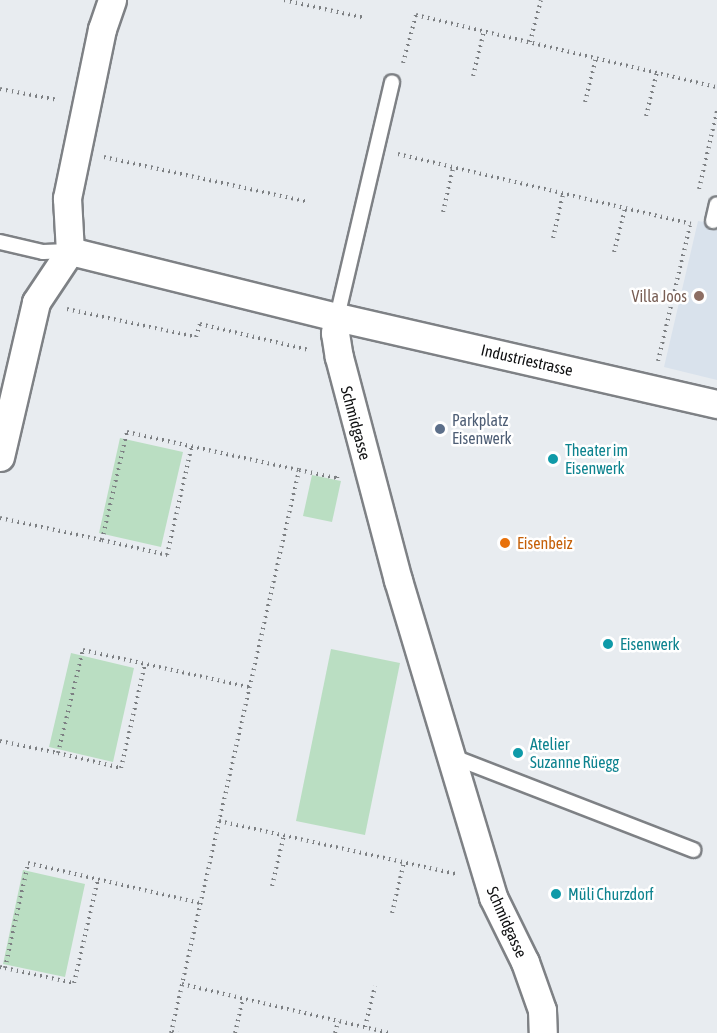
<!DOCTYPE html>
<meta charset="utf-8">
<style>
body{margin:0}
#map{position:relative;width:717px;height:1033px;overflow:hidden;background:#e8ecf0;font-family:"Asap Condensed",sans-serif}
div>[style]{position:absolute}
.built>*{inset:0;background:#d9e2ec}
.green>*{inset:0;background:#badec2}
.path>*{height:4px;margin-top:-2px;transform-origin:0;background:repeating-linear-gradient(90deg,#7d8083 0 1.5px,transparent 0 6px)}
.roads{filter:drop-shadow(2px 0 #7e8185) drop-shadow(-2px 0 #7e8185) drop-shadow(0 2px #7e8185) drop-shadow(0 -2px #7e8185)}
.service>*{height:14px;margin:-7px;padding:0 7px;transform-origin:7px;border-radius:7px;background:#fff}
.minor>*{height:27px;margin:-13.5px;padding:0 13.5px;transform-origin:13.5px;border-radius:13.5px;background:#fff}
.dots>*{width:16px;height:16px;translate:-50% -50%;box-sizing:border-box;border:3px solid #fff;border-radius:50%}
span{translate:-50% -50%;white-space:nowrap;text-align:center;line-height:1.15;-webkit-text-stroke:5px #fff;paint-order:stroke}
.education-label{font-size:16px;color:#785e54}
.right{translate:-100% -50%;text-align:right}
.street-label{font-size:16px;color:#0f1011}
.service-label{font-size:16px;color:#4e5e75}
.left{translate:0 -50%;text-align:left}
.culture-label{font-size:16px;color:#0d838f}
.food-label{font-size:16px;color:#c56008}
</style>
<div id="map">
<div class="built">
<i style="clip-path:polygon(698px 221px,717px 224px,717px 380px,664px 367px)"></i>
</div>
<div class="green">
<i style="clip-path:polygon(120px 438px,183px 452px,161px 547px,99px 533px)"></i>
<i style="clip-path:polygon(312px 475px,341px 481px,332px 522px,303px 516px)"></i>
<i style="clip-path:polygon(331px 649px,400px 663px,365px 835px,296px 821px)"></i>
<i style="clip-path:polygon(71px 653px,134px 668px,113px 762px,49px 747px)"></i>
<i style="clip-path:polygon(23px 870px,85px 884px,65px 977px,3px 964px)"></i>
</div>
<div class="path">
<i style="left:284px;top:0;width:83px;rotate:12.5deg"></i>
<i style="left:530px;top:42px;width:43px;rotate:-75.3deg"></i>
<i style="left:403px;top:63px;width:50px;rotate:-74.8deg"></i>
<i style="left:416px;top:15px;width:309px;rotate:13.5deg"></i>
<i style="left:473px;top:76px;width:46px;rotate:-76.3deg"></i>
<i style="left:0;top:89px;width:59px;rotate:10.7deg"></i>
<i style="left:585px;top:102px;width:45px;rotate:-76deg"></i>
<i style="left:646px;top:116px;width:45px;rotate:-76deg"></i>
<i style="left:398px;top:154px;width:301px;rotate:13.4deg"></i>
<i style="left:104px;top:157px;width:209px;rotate:12.4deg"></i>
<i style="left:699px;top:189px;width:80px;rotate:-77deg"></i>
<i style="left:443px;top:212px;width:45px;rotate:-77.2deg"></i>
<i style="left:553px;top:238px;width:45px;rotate:-77.2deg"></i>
<i style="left:614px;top:252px;width:44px;rotate:-75.7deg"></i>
<i style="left:67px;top:309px;width:132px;rotate:12.2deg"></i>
<i style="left:196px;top:337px;width:14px;rotate:-73deg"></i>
<i style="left:200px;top:324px;width:112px;rotate:13.4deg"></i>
<i style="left:658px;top:361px;width:139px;rotate:-76.7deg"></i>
<i style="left:0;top:518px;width:104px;rotate:12.2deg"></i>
<i style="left:102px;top:540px;width:111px;rotate:-77deg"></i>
<i style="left:127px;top:432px;width:176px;rotate:12.5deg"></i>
<i style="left:102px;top:540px;width:67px;rotate:13deg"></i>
<i style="left:167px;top:555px;width:113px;rotate:-77.2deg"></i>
<i style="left:0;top:741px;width:59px;rotate:11.7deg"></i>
<i style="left:58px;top:753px;width:106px;rotate:-76.4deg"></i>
<i style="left:83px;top:650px;width:170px;rotate:12.6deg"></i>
<i style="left:58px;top:753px;width:65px;rotate:13.4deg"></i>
<i style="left:121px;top:768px;width:107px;rotate:-77deg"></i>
<i style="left:219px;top:821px;width:243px;rotate:12.6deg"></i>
<i style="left:272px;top:886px;width:52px;rotate:-76.8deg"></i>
<i style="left:392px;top:913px;width:52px;rotate:-76.8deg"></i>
<i style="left:0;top:967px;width:5px;rotate:11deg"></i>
<i style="left:5px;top:968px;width:107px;rotate:-77.6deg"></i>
<i style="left:28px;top:863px;width:177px;rotate:13.1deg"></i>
<i style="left:5px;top:968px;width:71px;rotate:12.3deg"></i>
<i style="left:74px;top:983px;width:107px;rotate:-77deg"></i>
<i style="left:182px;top:984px;width:214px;rotate:13.3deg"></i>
<i style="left:365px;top:1027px;width:42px;rotate:-76.3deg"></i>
<i style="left:172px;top:1032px;width:6px;rotate:9deg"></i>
<i style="left:171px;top:1033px;width:577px;rotate:-77.19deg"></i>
<i style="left:299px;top:470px;width:39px;rotate:12deg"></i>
<i style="left:337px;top:478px;width:4px;rotate:-76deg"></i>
<i style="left:235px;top:1033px;width:35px;rotate:-77deg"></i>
<i style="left:335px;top:1033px;width:12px;rotate:-76deg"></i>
</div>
<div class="roads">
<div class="service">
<i style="left:713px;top:221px;width:17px;rotate:-77deg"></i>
<i style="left:0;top:242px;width:44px;rotate:13.1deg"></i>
<i style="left:43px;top:252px;width:27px;rotate:-2deg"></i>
<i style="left:337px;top:317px;width:241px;rotate:-76.8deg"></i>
<i style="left:451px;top:756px;width:260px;rotate:21.2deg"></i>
</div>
<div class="minor">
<i style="left:112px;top:0;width:31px;rotate:109deg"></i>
<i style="left:102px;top:29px;width:173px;rotate:101.7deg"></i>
<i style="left:67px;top:198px;width:53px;rotate:86.8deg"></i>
<i style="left:70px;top:251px;width:275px;rotate:13.9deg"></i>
<i style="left:337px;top:317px;width:16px;rotate:97deg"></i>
<i style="left:335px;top:333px;width:24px;rotate:81deg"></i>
<i style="left:339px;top:357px;width:231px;rotate:75.2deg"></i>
<i style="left:398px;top:580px;width:331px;rotate:73.3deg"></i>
<i style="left:493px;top:897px;width:72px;rotate:63.8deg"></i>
<i style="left:525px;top:962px;width:51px;rotate:70.5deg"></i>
<i style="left:542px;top:1010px;width:23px;rotate:88deg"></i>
<i style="left:337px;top:317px;width:390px;rotate:12.9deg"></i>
<i style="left:0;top:457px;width:159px;rotate:-76.9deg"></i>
<i style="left:36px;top:302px;width:61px;rotate:-56.3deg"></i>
</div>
</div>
<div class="dots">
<i style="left:699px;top:296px;background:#8d6e63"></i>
<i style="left:440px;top:429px;background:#5c6f8a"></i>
<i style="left:553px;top:459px;background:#0f9aa8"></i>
<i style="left:505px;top:543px;background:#e8710a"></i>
<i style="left:608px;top:644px;background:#0f9aa8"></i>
<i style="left:518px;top:753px;background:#0f9aa8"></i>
<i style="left:556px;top:894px;background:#0f9aa8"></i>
</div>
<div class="education-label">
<span class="right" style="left:687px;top:296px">Villa Joos</span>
</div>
<div class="street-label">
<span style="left:527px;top:360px;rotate:13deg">Industriestrasse</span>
<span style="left:356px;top:423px;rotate:75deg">Schmidgasse</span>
<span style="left:507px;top:922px;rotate:66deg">Schmidgasse</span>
</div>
<div class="service-label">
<span class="left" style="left:452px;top:429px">Parkplatz<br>Eisenwerk</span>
</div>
<div class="culture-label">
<span class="left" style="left:565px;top:459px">Theater im<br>Eisenwerk</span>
<span class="left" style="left:620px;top:644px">Eisenwerk</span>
<span class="left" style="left:530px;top:753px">Atelier<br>Suzanne Rüegg</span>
<span class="left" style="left:568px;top:894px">Müli Churzdorf</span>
</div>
<div class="food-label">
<span class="left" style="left:517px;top:543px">Eisenbeiz</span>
</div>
</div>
